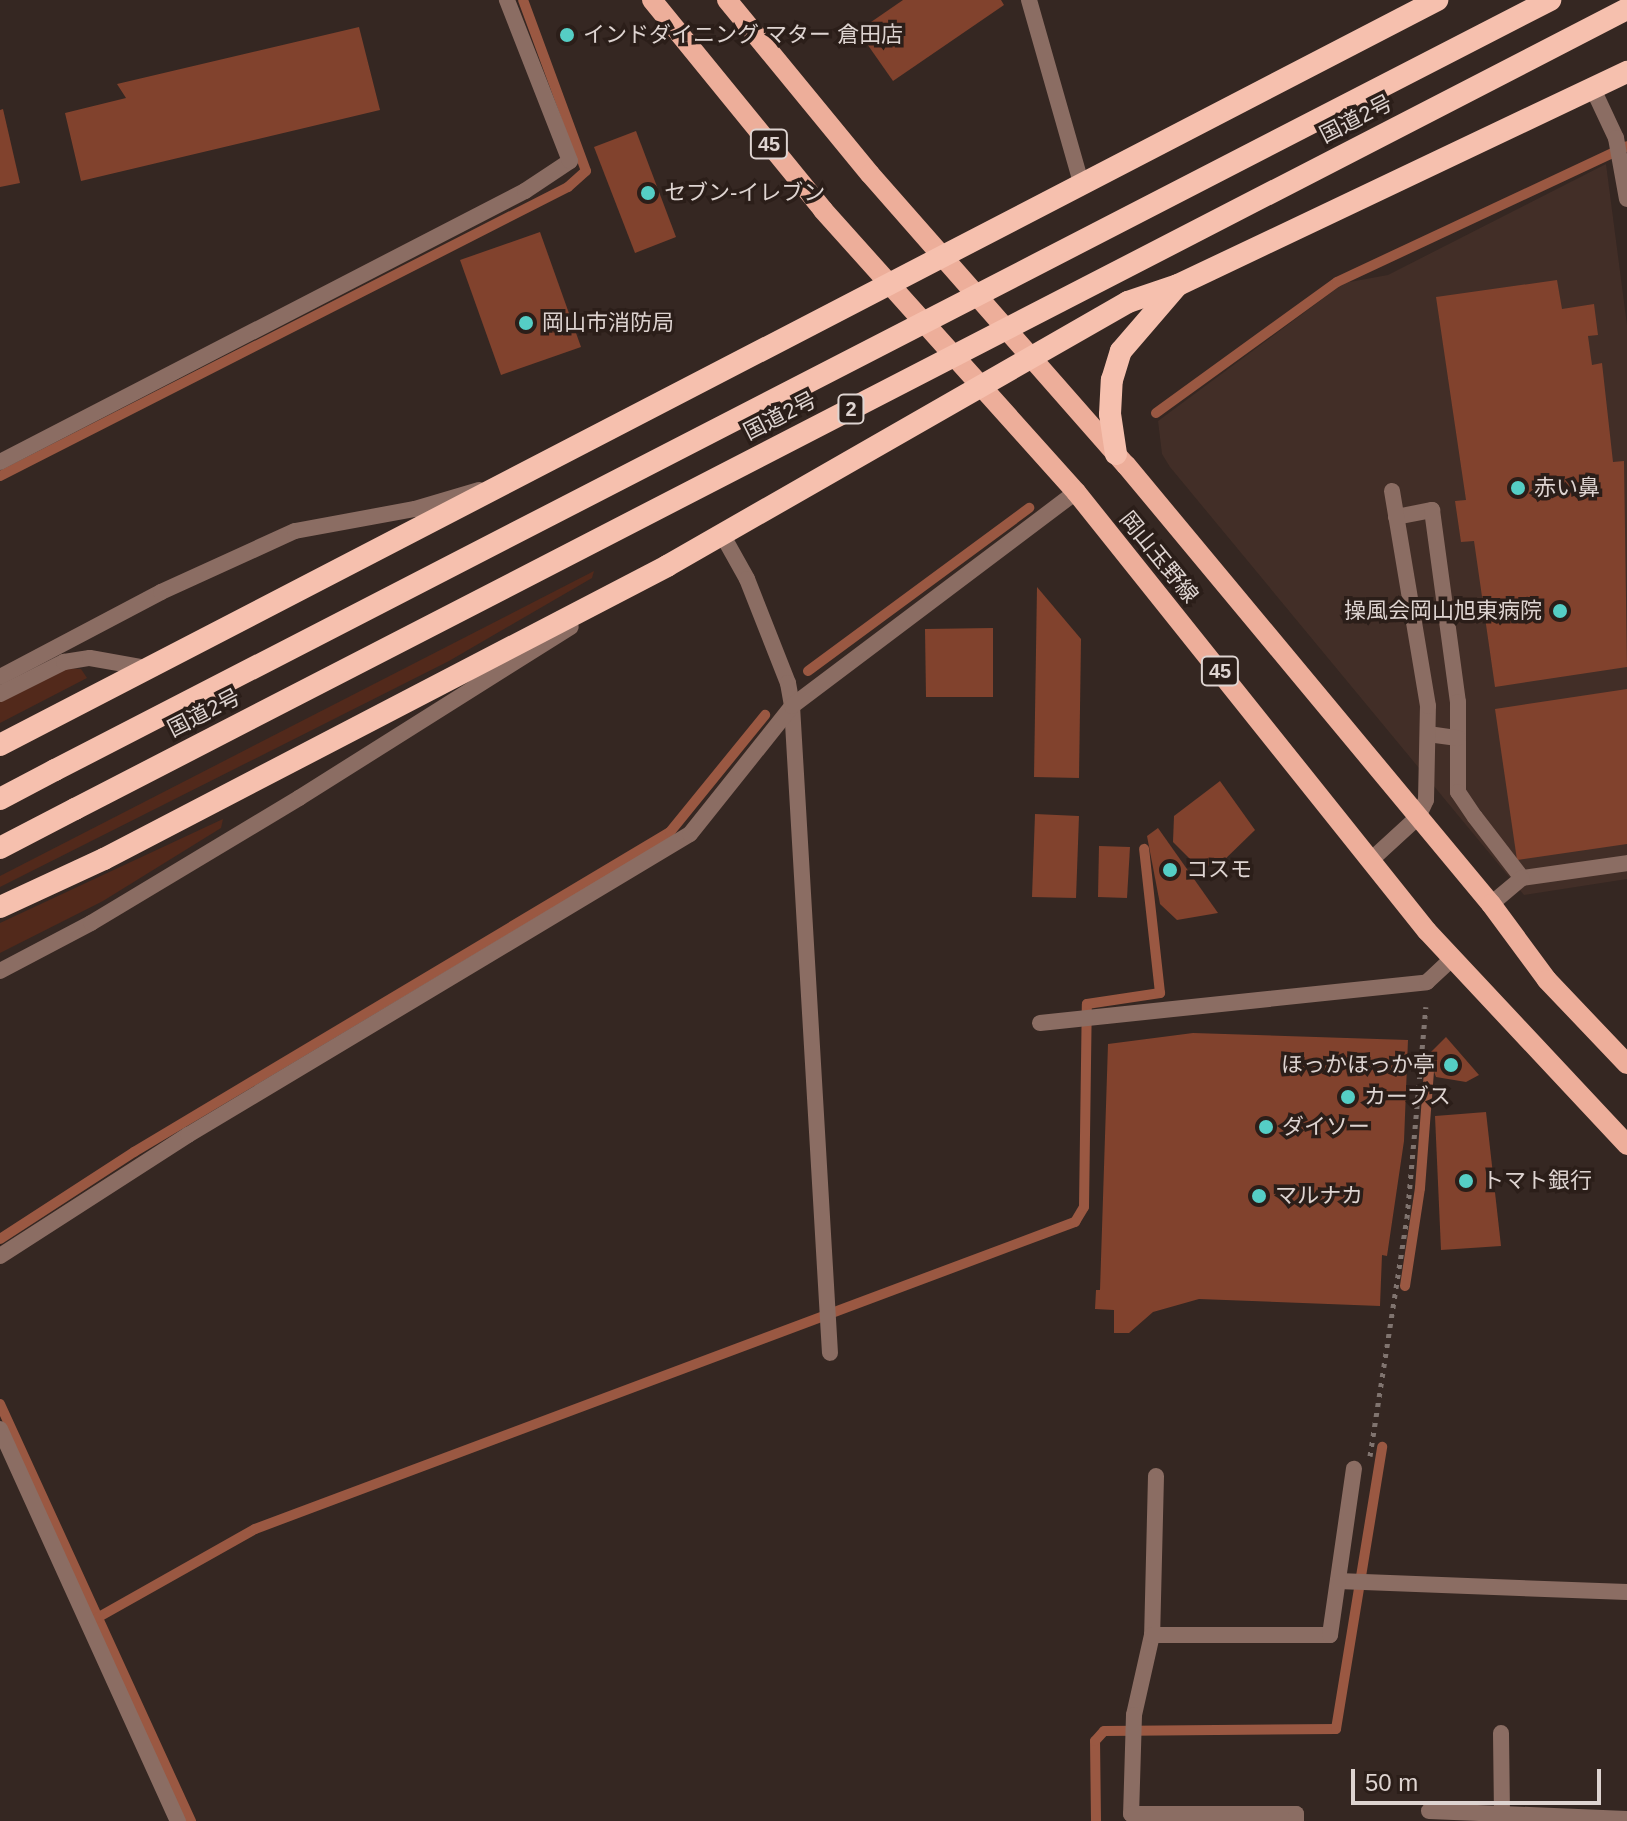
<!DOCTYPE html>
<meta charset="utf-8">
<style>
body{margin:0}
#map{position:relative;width:1627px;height:1821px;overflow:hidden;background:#352722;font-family:Helvetica,"Noto Sans JP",sans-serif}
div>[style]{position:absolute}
.built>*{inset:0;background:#422e27}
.green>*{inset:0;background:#52291b}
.stream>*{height:10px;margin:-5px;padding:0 5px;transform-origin:5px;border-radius:5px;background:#9a5842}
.building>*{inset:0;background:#81422d}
.path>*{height:5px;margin-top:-2.5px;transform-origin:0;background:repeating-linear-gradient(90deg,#80746f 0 4px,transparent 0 10px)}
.service>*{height:16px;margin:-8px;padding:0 8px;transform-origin:8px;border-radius:8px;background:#8b6d63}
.minor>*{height:16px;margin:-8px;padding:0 8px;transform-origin:8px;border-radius:8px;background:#8b6d63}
.primary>*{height:20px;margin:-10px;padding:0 10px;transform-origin:10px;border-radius:10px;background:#edae9a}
.trunk>*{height:22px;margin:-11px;padding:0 11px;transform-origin:11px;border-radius:11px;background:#f6c0ae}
.trunk-bridge>*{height:22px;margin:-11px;padding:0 11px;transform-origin:11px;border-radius:11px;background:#f6c0ae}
.dots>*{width:22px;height:22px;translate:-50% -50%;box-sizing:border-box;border:4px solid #2b1e19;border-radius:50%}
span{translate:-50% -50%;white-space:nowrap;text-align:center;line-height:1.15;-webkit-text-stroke:7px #2b1e19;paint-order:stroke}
.shield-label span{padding:2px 6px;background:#2b1e19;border:2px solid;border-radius:6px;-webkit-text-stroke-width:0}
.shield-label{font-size:20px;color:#ded4d1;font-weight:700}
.poi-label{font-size:22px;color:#ded4d1}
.left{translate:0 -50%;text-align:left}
.right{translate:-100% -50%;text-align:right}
.street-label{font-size:22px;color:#ded4d1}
.scale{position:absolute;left:1351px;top:1769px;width:250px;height:36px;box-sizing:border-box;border:4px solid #ded4d1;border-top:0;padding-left:10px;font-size:24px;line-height:28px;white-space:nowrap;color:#ded4d1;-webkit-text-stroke:6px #2b1e19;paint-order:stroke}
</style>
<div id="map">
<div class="built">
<i style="clip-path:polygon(1606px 164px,1627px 325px,1627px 879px,1524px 895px,1170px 467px,1162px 454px,1158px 421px,1344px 283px,1388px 275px)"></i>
</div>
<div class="green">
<i style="clip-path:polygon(594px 571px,592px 578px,449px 661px,0 887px,0 876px)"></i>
<i style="clip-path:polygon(66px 668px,81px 669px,87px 678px,0 723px,0 702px)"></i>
<i style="clip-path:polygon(223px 819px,221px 828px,103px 901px,0 953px,0 923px)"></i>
</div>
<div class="stream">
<i style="left:1156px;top:413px;width:223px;rotate:-35.9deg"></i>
<i style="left:1337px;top:282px;width:320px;rotate:-25.1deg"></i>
<i style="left:0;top:476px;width:637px;rotate:-26.97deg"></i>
<i style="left:568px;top:187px;width:24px;rotate:-42deg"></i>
<i style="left:586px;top:171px;width:182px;rotate:-110.2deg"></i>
<i style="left:808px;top:671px;width:275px;rotate:-36.4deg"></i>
<i style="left:0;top:1239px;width:160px;rotate:-33deg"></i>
<i style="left:134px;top:1152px;width:624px;rotate:-30.84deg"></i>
<i style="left:670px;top:832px;width:151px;rotate:-50.9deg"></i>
<i style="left:1405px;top:1286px;width:99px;rotate:-81.3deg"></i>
<i style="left:1420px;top:1188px;width:117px;rotate:-85.6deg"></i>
<i style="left:0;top:1404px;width:459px;rotate:65.4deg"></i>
<i style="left:97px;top:1618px;width:181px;rotate:-29.4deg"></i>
<i style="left:255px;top:1529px;width:876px;rotate:-20.53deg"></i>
<i style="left:1075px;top:1222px;width:17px;rotate:-59deg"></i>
<i style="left:1084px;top:1207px;width:203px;rotate:-89.2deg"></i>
<i style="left:1087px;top:1004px;width:74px;rotate:-8.6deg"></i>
<i style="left:1160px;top:993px;width:145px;rotate:-96.3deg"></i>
<i style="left:1096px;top:1821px;width:80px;rotate:-90.7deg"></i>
<i style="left:1095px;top:1741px;width:13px;rotate:-48deg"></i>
<i style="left:1104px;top:1731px;width:232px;rotate:-0.5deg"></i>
<i style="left:1336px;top:1729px;width:286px;rotate:-80.7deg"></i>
</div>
<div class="building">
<i style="clip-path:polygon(903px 0,1001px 0,1004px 5px,893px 81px,858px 31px)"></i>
<i style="clip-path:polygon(359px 27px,380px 110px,81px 181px,65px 113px,126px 98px,117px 84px)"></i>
<i style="clip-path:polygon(3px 109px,20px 183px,0 187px,0 110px)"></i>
<i style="clip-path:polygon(636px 131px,676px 237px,635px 253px,594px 147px)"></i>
<i style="clip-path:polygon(540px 232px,581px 347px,501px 375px,460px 260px)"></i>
<i style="clip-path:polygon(1557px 280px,1562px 309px,1594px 304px,1598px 335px,1588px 336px,1592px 365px,1602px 363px,1613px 462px,1624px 461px,1627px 667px,1495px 687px,1474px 541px,1461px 542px,1455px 501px,1466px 500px,1436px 297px)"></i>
<i style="clip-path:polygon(1037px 587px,1081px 639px,1079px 778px,1034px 777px)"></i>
<i style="clip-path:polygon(993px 628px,993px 697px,926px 697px,925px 629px)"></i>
<i style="clip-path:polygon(1627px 689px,1627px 844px,1517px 860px,1495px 709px)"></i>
<i style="clip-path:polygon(1220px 781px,1255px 830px,1218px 866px,1196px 865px,1173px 842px,1174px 816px)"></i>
<i style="clip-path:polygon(1035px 814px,1079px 816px,1076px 898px,1032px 897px)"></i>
<i style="clip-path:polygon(1158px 828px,1218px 913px,1177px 920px,1160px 904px,1147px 836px)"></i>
<i style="clip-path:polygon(1099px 846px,1130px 847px,1127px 898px,1098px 897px)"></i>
<i style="clip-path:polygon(1193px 1033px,1408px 1040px,1404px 1141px,1387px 1256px,1382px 1255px,1380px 1306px,1199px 1299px,1153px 1312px,1129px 1333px,1114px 1333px,1114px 1310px,1095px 1309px,1096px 1290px,1100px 1290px,1108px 1044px)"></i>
<i style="clip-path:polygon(1446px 1037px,1479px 1075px,1466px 1082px,1436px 1077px,1428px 1055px)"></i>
<i style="clip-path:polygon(1486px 1112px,1501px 1246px,1441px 1250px,1435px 1116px)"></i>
</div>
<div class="path">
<i style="left:1370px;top:1456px;width:241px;rotate:-81.2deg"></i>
<i style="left:1407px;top:1218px;width:212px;rotate:-84.9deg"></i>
</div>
<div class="service">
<i style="left:1396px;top:517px;width:37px;rotate:-11deg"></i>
<i style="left:1432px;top:510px;width:194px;rotate:82.3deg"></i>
<i style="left:1458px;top:702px;width:90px;rotate:90deg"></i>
<i style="left:1458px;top:792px;width:30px;rotate:56deg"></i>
<i style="left:1475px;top:817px;width:77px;rotate:52.4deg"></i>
<i style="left:1522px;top:878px;width:106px;rotate:-8.1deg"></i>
<i style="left:1428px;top:734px;width:30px;rotate:8deg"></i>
<i style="left:1491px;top:904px;width:40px;rotate:-40deg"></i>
</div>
<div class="minor">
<i style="left:1029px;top:0;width:193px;rotate:74.1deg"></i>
<i style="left:1593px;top:89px;width:54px;rotate:64.9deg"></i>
<i style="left:1616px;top:138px;width:62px;rotate:79.8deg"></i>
<i style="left:0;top:462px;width:591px;rotate:-27.3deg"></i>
<i style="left:525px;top:191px;width:54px;rotate:-33.7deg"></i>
<i style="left:570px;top:161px;width:173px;rotate:-111.4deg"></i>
<i style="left:723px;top:536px;width:49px;rotate:60.8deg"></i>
<i style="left:747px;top:579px;width:112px;rotate:68.5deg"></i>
<i style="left:788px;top:683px;width:23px;rotate:80deg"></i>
<i style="left:792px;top:706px;width:648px;rotate:86.64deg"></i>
<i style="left:0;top:677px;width:182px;rotate:-27.8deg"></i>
<i style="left:161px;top:592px;width:147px;rotate:-24.5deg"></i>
<i style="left:295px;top:531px;width:122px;rotate:-10.4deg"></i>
<i style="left:415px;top:509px;width:67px;rotate:-16.5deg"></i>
<i style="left:0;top:694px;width:72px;rotate:-26.6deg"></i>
<i style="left:64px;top:662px;width:26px;rotate:-9deg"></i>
<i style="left:90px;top:658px;width:58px;rotate:10deg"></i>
<i style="left:1371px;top:860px;width:64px;rotate:-42.5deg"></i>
<i style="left:1418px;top:817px;width:19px;rotate:-65deg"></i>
<i style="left:1426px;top:800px;width:94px;rotate:-88.8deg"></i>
<i style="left:1428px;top:706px;width:218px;rotate:-99.5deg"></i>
<i style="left:0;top:971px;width:103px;rotate:-27.8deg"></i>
<i style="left:91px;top:923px;width:243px;rotate:-31deg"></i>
<i style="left:299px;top:798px;width:321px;rotate:-32.2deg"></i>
<i style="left:1040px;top:1023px;width:389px;rotate:-6deg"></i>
<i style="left:1427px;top:982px;width:35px;rotate:-43deg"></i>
<i style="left:0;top:1256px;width:224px;rotate:-32.8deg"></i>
<i style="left:188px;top:1135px;width:585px;rotate:-30.95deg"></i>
<i style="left:690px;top:834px;width:164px;rotate:-51.4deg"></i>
<i style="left:792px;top:706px;width:356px;rotate:-37deg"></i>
<i style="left:0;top:1429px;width:431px;rotate:65.6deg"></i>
<i style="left:1156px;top:1476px;width:159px;rotate:91.4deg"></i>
<i style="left:1152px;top:1635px;width:82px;rotate:102.7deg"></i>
<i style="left:1134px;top:1715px;width:99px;rotate:91.7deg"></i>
<i style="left:1131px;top:1814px;width:165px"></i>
<i style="left:1296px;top:1814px;width:7px;rotate:90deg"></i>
<i style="left:1338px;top:1581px;width:289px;rotate:2.2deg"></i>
<i style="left:1152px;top:1635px;width:178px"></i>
<i style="left:1330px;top:1635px;width:168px;rotate:-81.8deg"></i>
<i style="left:1501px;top:1733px;width:88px;rotate:89.3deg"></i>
<i style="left:1429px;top:1811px;width:198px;rotate:2.3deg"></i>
</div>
<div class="primary">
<i style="left:652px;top:0;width:271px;rotate:50.8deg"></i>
<i style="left:823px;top:210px;width:379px;rotate:48.1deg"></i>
<i style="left:1076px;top:492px;width:562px;rotate:51.36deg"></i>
<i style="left:1427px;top:931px;width:293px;rotate:46.9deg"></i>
<i style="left:727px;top:0;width:225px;rotate:50.6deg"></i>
<i style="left:870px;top:174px;width:388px;rotate:48.7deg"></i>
<i style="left:1126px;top:465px;width:571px;rotate:50.26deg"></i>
<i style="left:1491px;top:904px;width:94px;rotate:53.6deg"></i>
<i style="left:1547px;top:980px;width:116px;rotate:46.4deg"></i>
</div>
<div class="trunk">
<i style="left:1116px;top:454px;width:40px;rotate:-98.5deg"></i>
<i style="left:1110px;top:414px;width:34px;rotate:-87deg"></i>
<i style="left:1112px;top:380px;width:30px;rotate:-73deg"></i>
<i style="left:1121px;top:351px;width:86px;rotate:-49.3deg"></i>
<i style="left:0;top:745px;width:1619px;rotate:-27.4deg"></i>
<i style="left:0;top:799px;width:62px;rotate:-27.8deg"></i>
<i style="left:0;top:848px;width:85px;rotate:-27.5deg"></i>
<i style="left:0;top:907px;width:115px;rotate:-24.8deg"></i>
<i style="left:104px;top:859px;width:635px;rotate:-27.49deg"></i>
<i style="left:667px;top:566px;width:531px;rotate:-29.8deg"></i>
<i style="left:1128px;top:302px;width:53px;rotate:-18.8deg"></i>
<i style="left:1178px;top:285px;width:497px;rotate:-25.4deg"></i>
</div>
<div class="trunk-bridge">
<i style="left:55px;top:770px;width:1682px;rotate:-27.25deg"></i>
<i style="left:75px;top:809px;width:1746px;rotate:-27.27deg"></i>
</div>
<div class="dots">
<i style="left:567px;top:35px;background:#55cec5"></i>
<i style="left:648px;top:193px;background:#55cec5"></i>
<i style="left:526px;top:323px;background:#55cec5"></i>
<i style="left:1518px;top:488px;background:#55cec5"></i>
<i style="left:1560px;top:611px;background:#55cec5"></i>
<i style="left:1170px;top:870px;background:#55cec5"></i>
<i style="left:1451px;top:1065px;background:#55cec5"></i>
<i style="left:1348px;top:1097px;background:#55cec5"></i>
<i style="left:1266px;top:1127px;background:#55cec5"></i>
<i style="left:1466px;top:1181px;background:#55cec5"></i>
<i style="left:1259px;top:1196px;background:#55cec5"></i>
</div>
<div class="shield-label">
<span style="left:769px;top:144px">45</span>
<span style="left:851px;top:409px">2</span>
<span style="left:1220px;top:671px">45</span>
</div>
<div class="poi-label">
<span class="left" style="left:583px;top:35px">インドダイニング マター 倉田店</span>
<span class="left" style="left:664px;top:193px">セブン-イレブン</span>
<span class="left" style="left:542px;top:323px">岡山市消防局</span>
<span class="left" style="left:1534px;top:488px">赤い鼻</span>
<span class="right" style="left:1542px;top:611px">操風会岡山旭東病院</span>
<span class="left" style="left:1186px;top:870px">コスモ</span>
<span class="right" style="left:1435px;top:1065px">ほっかほっか亭</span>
<span class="left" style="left:1364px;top:1097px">カーブス</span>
<span class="left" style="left:1282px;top:1127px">ダイソー</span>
<span class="left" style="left:1482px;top:1181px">トマト銀行</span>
<span class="left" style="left:1275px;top:1196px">マルナカ</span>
</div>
<div class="street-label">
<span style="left:1356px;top:119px;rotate:-27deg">国道2号</span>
<span style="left:780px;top:416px;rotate:-27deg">国道2号</span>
<span style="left:1159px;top:557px;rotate:51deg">岡山玉野線</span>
<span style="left:204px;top:713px;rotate:-27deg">国道2号</span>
</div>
<div class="scale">50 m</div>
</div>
